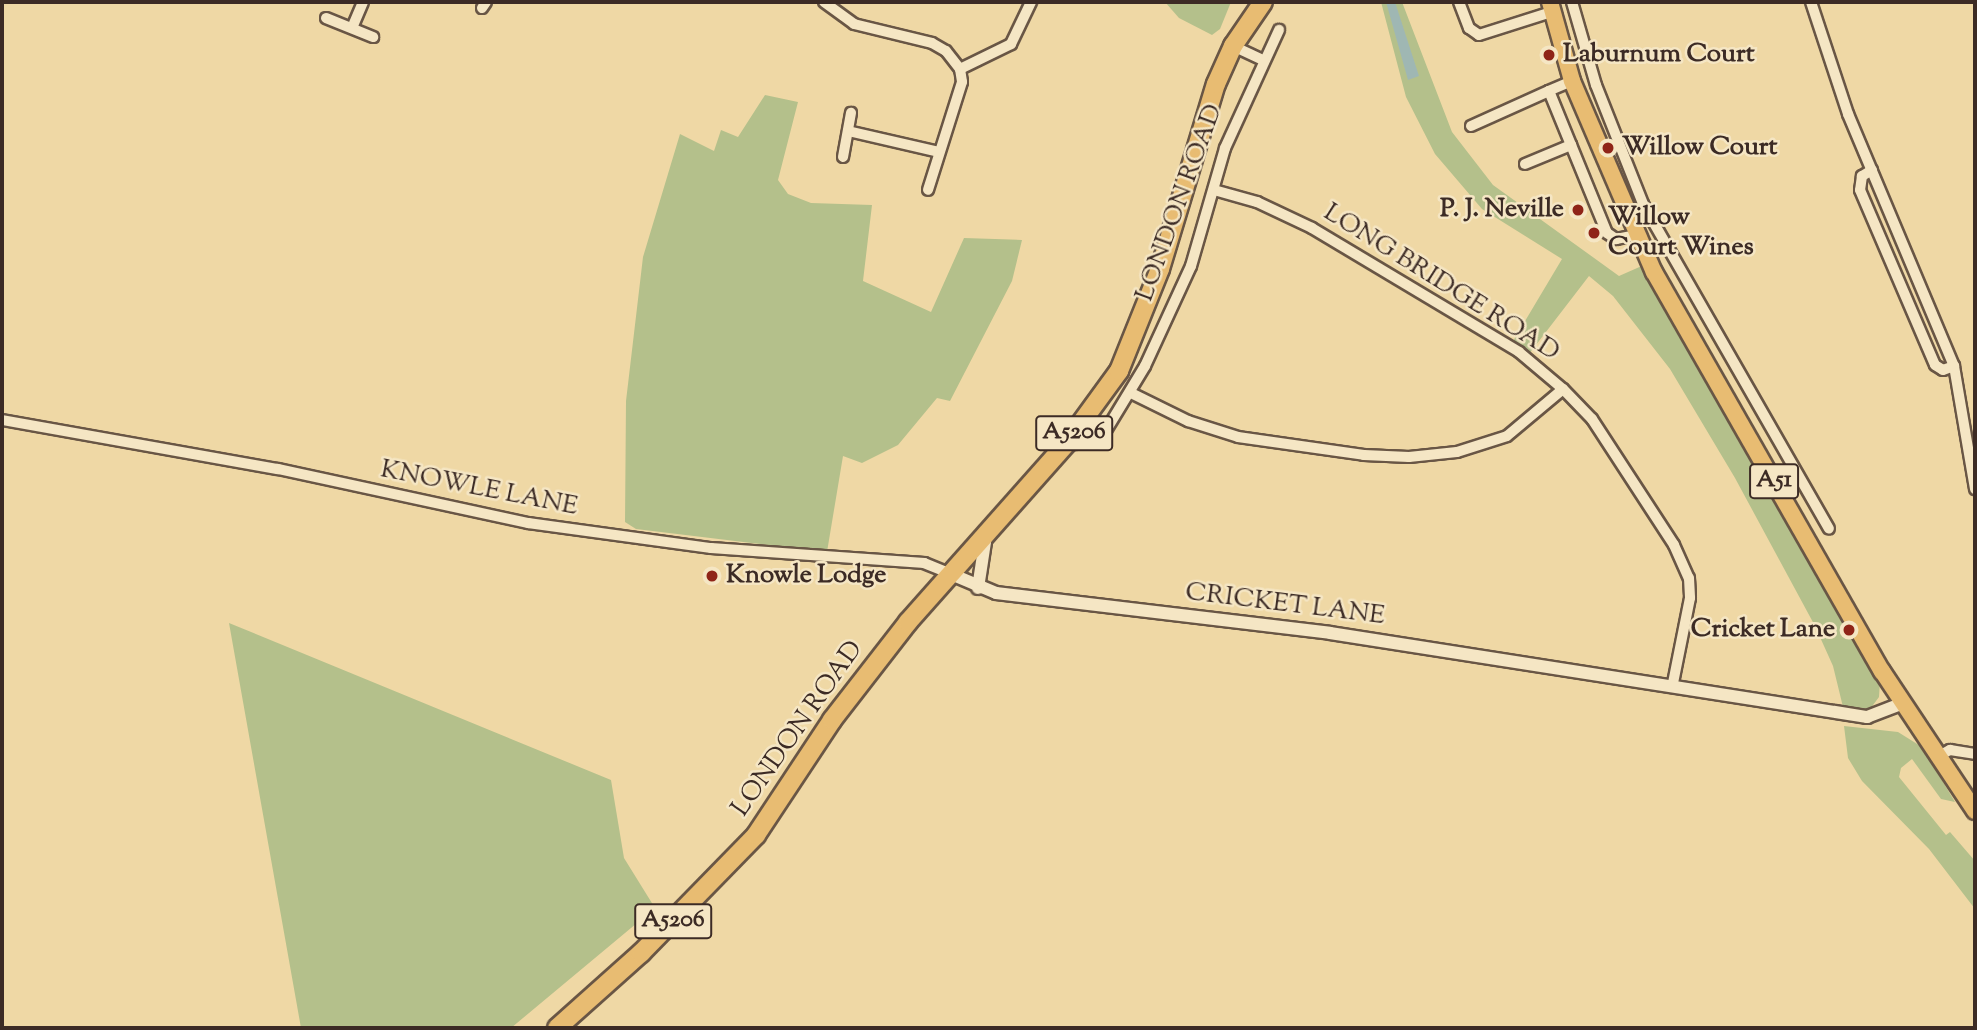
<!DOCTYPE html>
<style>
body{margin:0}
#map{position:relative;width:1977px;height:1030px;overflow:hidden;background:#efd8a5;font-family:"Sorts Mill Goudy",serif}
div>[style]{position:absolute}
.green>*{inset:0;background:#b4c08b}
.water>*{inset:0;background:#9fb7b3}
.roads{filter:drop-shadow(2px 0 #695645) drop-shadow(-2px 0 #695645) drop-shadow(0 2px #695645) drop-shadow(0 -2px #695645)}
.minor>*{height:10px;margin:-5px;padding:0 5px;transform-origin:5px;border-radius:5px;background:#f5e6c4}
.tertiary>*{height:12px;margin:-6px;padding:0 6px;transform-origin:6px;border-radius:6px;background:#f5e6c4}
.primary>*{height:16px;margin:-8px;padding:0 8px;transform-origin:8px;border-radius:8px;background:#e8bc72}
.trunk>*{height:18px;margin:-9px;padding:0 9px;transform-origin:9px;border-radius:9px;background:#e8bc72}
.dots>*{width:19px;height:19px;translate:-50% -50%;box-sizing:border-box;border:4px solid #f5e6c4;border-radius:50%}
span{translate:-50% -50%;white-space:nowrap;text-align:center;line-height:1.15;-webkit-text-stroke:5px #f5e6c4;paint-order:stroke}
.shield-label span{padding:2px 5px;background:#f5e6c4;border:2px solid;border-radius:5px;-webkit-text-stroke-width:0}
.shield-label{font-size:24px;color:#3c2b25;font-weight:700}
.poi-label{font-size:26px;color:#3c2b25;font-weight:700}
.left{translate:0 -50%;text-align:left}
.right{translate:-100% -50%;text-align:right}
.street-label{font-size:26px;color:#3c2b25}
.frame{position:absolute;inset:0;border:4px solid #3c2b25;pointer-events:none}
</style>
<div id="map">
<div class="green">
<i style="clip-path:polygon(1165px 2px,1231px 2px,1220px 29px,1212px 35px,1179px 18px)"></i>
<i style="clip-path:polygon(1381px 2px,1402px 2px,1452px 132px,1493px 185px,1619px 276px,1644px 265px,1880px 681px,1879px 697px,1870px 709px,1843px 707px,1833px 666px,1815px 626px,1735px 478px,1670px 369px,1613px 296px,1589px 276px,1529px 354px,1512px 343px,1562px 259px,1482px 209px,1435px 154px,1406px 97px)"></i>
<i style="clip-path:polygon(765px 95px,798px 102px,778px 180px,788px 194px,811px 203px,872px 205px,863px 281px,931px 312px,964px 238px,1022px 240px,1012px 281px,950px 401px,937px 398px,898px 445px,862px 463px,843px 456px,827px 552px,636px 529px,625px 522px,626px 401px,643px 257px,680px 134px,714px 151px,721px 130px,738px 137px)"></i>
<i style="clip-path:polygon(229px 623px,611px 780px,624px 858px,655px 908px,511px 1028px,301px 1028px)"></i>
<i style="clip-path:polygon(1844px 726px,1898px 732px,1922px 747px,1955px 802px,1941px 799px,1912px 759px,1901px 768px,1899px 777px,1946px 835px,1950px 832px,1975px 861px,1975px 909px,1929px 849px,1862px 781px,1848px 758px)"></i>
</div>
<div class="water">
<i style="clip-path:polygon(1386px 2px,1395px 2px,1419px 76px,1408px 80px)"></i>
</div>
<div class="roads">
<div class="minor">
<i style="left:824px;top:2px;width:37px;rotate:36deg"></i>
<i style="left:854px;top:24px;width:80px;rotate:13.7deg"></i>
<i style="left:932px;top:43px;width:16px;rotate:30deg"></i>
<i style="left:946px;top:51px;width:23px;rotate:52deg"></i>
<i style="left:960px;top:69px;width:13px;rotate:81deg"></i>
<i style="left:962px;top:82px;width:113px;rotate:107.5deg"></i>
<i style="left:1459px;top:2px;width:28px;rotate:69deg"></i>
<i style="left:1469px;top:28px;width:12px;rotate:35deg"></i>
<i style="left:1479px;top:35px;width:76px;rotate:-17.7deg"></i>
<i style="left:1572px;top:2px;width:86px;rotate:73.9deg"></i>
<i style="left:1596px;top:85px;width:128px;rotate:68.4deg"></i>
<i style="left:1643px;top:204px;width:374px;rotate:60.2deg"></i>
<i style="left:1811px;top:2px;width:118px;rotate:71.7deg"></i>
<i style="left:1848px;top:114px;width:273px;rotate:67.2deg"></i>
<i style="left:1954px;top:366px;width:125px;rotate:80.3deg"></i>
<i style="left:482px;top:8px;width:7px;rotate:-56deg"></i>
<i style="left:326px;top:18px;width:51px;rotate:22deg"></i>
<i style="left:352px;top:28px;width:28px;rotate:-67deg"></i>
<i style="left:1233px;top:46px;width:33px;rotate:25deg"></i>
<i style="left:960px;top:69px;width:57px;rotate:-26.1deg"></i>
<i style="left:1011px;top:44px;width:47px;rotate:-64.5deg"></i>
<i style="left:1572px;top:81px;width:25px;rotate:157deg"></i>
<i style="left:1549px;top:91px;width:153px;rotate:67.8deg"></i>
<i style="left:1607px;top:233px;width:11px;rotate:34deg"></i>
<i style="left:1616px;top:239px;width:20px;rotate:-11deg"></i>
<i style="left:1471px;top:126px;width:85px;rotate:-24.2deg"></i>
<i style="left:848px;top:131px;width:93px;rotate:13deg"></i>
<i style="left:843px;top:157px;width:45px;rotate:-79.7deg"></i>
<i style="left:1525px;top:164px;width:50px;rotate:-22.4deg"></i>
<i style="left:1872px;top:170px;width:12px;rotate:149deg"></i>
<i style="left:1862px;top:176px;width:14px;rotate:98deg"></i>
<i style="left:1860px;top:190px;width:190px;rotate:66.8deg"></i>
<i style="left:1935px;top:365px;width:9px;rotate:32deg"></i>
<i style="left:1943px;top:370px;width:12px;rotate:-20deg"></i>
<i style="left:1214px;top:190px;width:45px;rotate:15.6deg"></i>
<i style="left:1257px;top:202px;width:61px;rotate:25.3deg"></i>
<i style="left:1312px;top:228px;width:241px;rotate:30.9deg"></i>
<i style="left:1519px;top:352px;width:57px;rotate:40.1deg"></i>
<i style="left:1563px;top:389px;width:42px;rotate:46deg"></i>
<i style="left:1592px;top:419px;width:150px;rotate:56.9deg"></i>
<i style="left:1674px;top:545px;width:36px;rotate:66deg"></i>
<i style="left:1689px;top:578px;width:20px;rotate:87deg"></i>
<i style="left:1690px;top:598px;width:87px;rotate:101.3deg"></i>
<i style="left:1131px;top:393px;width:64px;rotate:26.2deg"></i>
<i style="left:1188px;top:421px;width:52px;rotate:17.7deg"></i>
<i style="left:1238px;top:437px;width:127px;rotate:8.1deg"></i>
<i style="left:1364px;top:455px;width:45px;rotate:2.5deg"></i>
<i style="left:1409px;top:457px;width:48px;rotate:-5.9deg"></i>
<i style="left:1457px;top:452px;width:52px;rotate:-17.7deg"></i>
<i style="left:1507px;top:436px;width:73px;rotate:-40deg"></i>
<i style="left:2px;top:420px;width:280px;rotate:10.1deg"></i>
<i style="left:278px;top:469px;width:256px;rotate:12.2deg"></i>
<i style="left:528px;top:523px;width:185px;rotate:7.8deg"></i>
<i style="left:711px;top:548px;width:214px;rotate:4deg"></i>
<i style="left:924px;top:563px;width:29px;rotate:22deg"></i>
<i style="left:1065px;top:445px;width:34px;rotate:-5deg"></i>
<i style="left:1099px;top:442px;width:89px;rotate:-58.8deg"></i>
<i style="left:1145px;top:366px;width:110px;rotate:-65.3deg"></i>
<i style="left:1191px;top:266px;width:123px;rotate:-73.9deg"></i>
<i style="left:1225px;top:148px;width:130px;rotate:-65.4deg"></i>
<i style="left:1939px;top:756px;width:13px;rotate:-29deg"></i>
<i style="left:1950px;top:750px;width:25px;rotate:9deg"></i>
</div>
<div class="tertiary">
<i style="left:951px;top:574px;width:49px;rotate:22.9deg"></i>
<i style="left:996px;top:593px;width:336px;rotate:6.8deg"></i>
<i style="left:1330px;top:633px;width:544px;rotate:8.89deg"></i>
<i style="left:1867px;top:717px;width:40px;rotate:-21deg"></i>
<i style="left:978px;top:588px;width:53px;rotate:-81.3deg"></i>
</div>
<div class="primary">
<i style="left:1550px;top:2px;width:82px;rotate:74.4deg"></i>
<i style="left:1572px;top:81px;width:208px;rotate:66.8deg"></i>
<i style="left:1654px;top:272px;width:460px;rotate:60.3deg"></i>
<i style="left:1882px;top:671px;width:168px;rotate:56.4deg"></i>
</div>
<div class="trunk">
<i style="left:557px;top:1028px;width:113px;rotate:-41.8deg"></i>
<i style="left:641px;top:953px;width:165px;rotate:-45.7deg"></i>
<i style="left:756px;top:835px;width:138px;rotate:-56.5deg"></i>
<i style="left:832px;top:720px;width:124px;rotate:-52.2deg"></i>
<i style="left:908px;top:622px;width:237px;rotate:-48.4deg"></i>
<i style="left:1065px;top:445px;width:92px;rotate:-53.9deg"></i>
<i style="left:1119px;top:371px;width:110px;rotate:-68.1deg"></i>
<i style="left:1160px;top:269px;width:193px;rotate:-73.2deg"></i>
<i style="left:1216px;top:84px;width:42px;rotate:-65.9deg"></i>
<i style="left:1233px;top:46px;width:53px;rotate:-55.7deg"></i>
</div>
</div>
<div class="dots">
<i style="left:1549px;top:55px;background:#8f2418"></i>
<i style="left:1608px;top:148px;background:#8f2418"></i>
<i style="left:1578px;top:210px;background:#8f2418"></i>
<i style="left:1594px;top:233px;background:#8f2418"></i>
<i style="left:712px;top:576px;background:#8f2418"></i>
<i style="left:1849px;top:630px;background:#8f2418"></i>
</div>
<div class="shield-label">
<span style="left:1074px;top:433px">A5206</span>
<span style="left:1774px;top:481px">A51</span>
<span style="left:673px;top:921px">A5206</span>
</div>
<div class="poi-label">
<span class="left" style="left:1563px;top:55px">Laburnum Court</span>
<span class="left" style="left:1622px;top:148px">Willow Court</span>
<span class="right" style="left:1564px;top:210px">P. J. Neville</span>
<span class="left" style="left:1608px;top:233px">Willow<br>Court Wines</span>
<span class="left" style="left:726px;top:576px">Knowle Lodge</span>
<span class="right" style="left:1835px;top:630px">Cricket Lane</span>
</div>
<div class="street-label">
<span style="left:1180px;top:203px;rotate:-70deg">LONDON ROAD</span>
<span style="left:1441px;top:283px;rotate:32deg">LONG BRIDGE ROAD</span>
<span style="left:479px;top:489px;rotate:11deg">KNOWLE LANE</span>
<span style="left:1285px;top:605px;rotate:7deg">CRICKET LANE</span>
<span style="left:798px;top:729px;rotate:-55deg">LONDON ROAD</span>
</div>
<div class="frame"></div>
</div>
